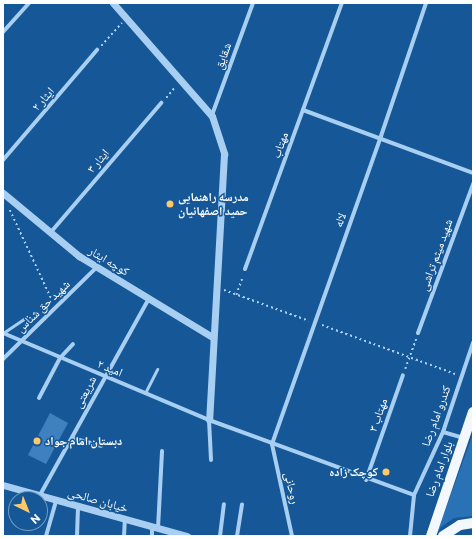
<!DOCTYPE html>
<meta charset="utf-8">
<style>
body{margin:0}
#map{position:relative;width:476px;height:539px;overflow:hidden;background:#165897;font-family:Commissioner,"Noto Naskh Arabic",sans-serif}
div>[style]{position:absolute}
.green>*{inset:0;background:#2972b6}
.building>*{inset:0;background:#3e81be}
.path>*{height:1.5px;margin-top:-0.75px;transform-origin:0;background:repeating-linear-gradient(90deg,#a8cff2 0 2px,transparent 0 5px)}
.service>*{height:3px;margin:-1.5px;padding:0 1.5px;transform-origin:1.5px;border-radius:1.5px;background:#a8cff2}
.minor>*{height:4px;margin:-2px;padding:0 2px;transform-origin:2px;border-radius:2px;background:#a8cff2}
.tertiary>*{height:7px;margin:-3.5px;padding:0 3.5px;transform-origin:3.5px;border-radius:3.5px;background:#a8cff2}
.primary>*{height:10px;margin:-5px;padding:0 5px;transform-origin:5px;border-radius:5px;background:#f3f8ff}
.dots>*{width:11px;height:11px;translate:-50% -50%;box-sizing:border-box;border:2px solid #165897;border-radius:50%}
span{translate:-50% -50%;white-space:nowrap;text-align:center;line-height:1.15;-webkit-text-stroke:3px #165897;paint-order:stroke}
.street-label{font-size:12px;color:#fff}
.poi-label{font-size:12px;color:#fff;font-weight:700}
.left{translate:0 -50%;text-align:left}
.right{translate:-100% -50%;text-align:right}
.frame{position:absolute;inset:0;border:4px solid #fff;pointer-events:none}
.north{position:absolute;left:8px;top:491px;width:40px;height:40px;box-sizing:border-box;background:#165897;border:1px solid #739bc1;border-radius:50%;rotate:137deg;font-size:11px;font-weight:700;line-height:16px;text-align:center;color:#fff}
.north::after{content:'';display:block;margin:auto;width:14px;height:18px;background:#ffc869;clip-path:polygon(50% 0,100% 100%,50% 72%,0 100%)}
</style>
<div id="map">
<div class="green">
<i style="clip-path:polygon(473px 434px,473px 516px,454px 518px,441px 527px,436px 535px)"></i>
</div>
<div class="building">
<i style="clip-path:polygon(50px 413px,68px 423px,46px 464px,28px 455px)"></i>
</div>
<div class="path">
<i style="left:101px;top:46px;width:31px;rotate:-48deg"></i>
<i style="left:166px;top:98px;width:14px;rotate:-51deg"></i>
<i style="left:10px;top:210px;width:99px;rotate:65deg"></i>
<i style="left:224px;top:290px;width:90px;rotate:20deg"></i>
<i style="left:236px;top:295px;width:20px;rotate:-70deg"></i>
<i style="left:322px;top:325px;width:142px;rotate:20.2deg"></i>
<i style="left:405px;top:369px;width:33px;rotate:-70deg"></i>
</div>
<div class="service">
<i style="left:3px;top:333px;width:29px;rotate:-34deg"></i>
<i style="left:145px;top:393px;width:27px;rotate:-63deg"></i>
</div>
<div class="minor">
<i style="left:3px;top:32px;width:39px;rotate:-48deg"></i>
<i style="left:303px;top:110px;width:181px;rotate:20.3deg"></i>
<i style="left:212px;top:115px;width:119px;rotate:-69.9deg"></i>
<i style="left:3px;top:160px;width:145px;rotate:-49.5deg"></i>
<i style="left:51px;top:232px;width:170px;rotate:-49.5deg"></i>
<i style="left:245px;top:269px;width:283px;rotate:-70deg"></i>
<i style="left:3px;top:333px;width:224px;rotate:22.9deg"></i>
<i style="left:209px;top:420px;width:218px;rotate:20.1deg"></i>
<i style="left:418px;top:333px;width:159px;rotate:-69.7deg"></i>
<i style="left:3px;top:359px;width:132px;rotate:-44.4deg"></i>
<i style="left:39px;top:398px;width:45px;rotate:-62.3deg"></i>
<i style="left:60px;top:358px;width:19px;rotate:-47deg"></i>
<i style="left:209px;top:420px;width:40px;rotate:87.1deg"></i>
<i style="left:443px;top:432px;width:22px;rotate:16deg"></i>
<i style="left:72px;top:438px;width:30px;rotate:15deg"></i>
<i style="left:366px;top:480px;width:111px;rotate:-70.6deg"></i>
<i style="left:40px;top:495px;width:225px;rotate:-61deg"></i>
<i style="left:152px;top:526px;width:10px;rotate:90deg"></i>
<i style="left:158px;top:528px;width:77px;rotate:-87deg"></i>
<i style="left:46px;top:536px;width:37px;rotate:-74deg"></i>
<i style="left:77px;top:536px;width:30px;rotate:-88deg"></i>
<i style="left:124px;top:536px;width:17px;rotate:-87deg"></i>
<i style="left:220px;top:536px;width:32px;rotate:-83deg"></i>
<i style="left:237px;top:536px;width:32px;rotate:-81deg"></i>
<i style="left:292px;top:536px;width:94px;rotate:-102.3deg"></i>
<i style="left:272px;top:444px;width:324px;rotate:-70.5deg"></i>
<i style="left:380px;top:139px;width:144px;rotate:-71.3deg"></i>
<i style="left:410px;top:536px;width:41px;rotate:-84.4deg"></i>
<i style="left:414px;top:495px;width:69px;rotate:-65.3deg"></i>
<i style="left:443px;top:432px;width:94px;rotate:-71.4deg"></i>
</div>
<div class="tertiary">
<i style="left:113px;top:3px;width:150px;rotate:48.8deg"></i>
<i style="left:212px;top:116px;width:40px;rotate:72deg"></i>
<i style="left:224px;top:154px;width:266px;rotate:93.2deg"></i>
<i style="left:3px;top:193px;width:99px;rotate:39.7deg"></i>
<i style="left:79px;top:256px;width:156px;rotate:31.3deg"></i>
<i style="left:3px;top:485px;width:191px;rotate:15.5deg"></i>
</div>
<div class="primary">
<i style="left:431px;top:536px;width:131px;rotate:-71.3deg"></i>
<i style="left:443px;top:536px;width:20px;rotate:-33deg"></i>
<i style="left:460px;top:525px;width:13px;rotate:-9deg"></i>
</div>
<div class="dots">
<i style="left:170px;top:204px;background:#ffc869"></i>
<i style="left:37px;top:441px;background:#ffc869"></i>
<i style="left:386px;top:472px;background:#ffc869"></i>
</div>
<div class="street-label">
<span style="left:223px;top:56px;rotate:-70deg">شقایق</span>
<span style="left:43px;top:99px;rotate:-49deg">ایثار ۲</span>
<span style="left:280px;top:145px;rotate:-70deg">مهتاب</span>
<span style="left:98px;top:161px;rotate:-50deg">ایثار ۳</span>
<span style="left:340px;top:220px;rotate:-70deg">لاله</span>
<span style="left:436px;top:255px;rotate:-70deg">شهید میثم تراشی</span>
<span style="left:109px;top:261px;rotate:31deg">کوچه ایثار</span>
<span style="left:43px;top:306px;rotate:-44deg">شهید حق شناس</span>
<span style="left:110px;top:368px;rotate:23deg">امید ۲</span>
<span style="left:85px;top:392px;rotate:-62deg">شریعتی</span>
<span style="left:378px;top:415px;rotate:-71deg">مهتاب ۳</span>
<span style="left:436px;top:416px;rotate:-70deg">کندرو امام رضا</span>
<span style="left:439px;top:469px;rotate:-70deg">بلوار امام رضا</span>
<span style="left:292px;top:488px;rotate:78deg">روحانی</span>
<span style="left:98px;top:500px;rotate:16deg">خیابان صالحی</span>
</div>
<div class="poi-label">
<span class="left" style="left:178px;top:204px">مدرسه راهنمایی<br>حمید اصفهانیان</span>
<span class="left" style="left:45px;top:441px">دبستان امام جواد</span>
<span class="right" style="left:378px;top:472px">کوچک زاده</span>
</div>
<div class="frame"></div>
<div class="north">N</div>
</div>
